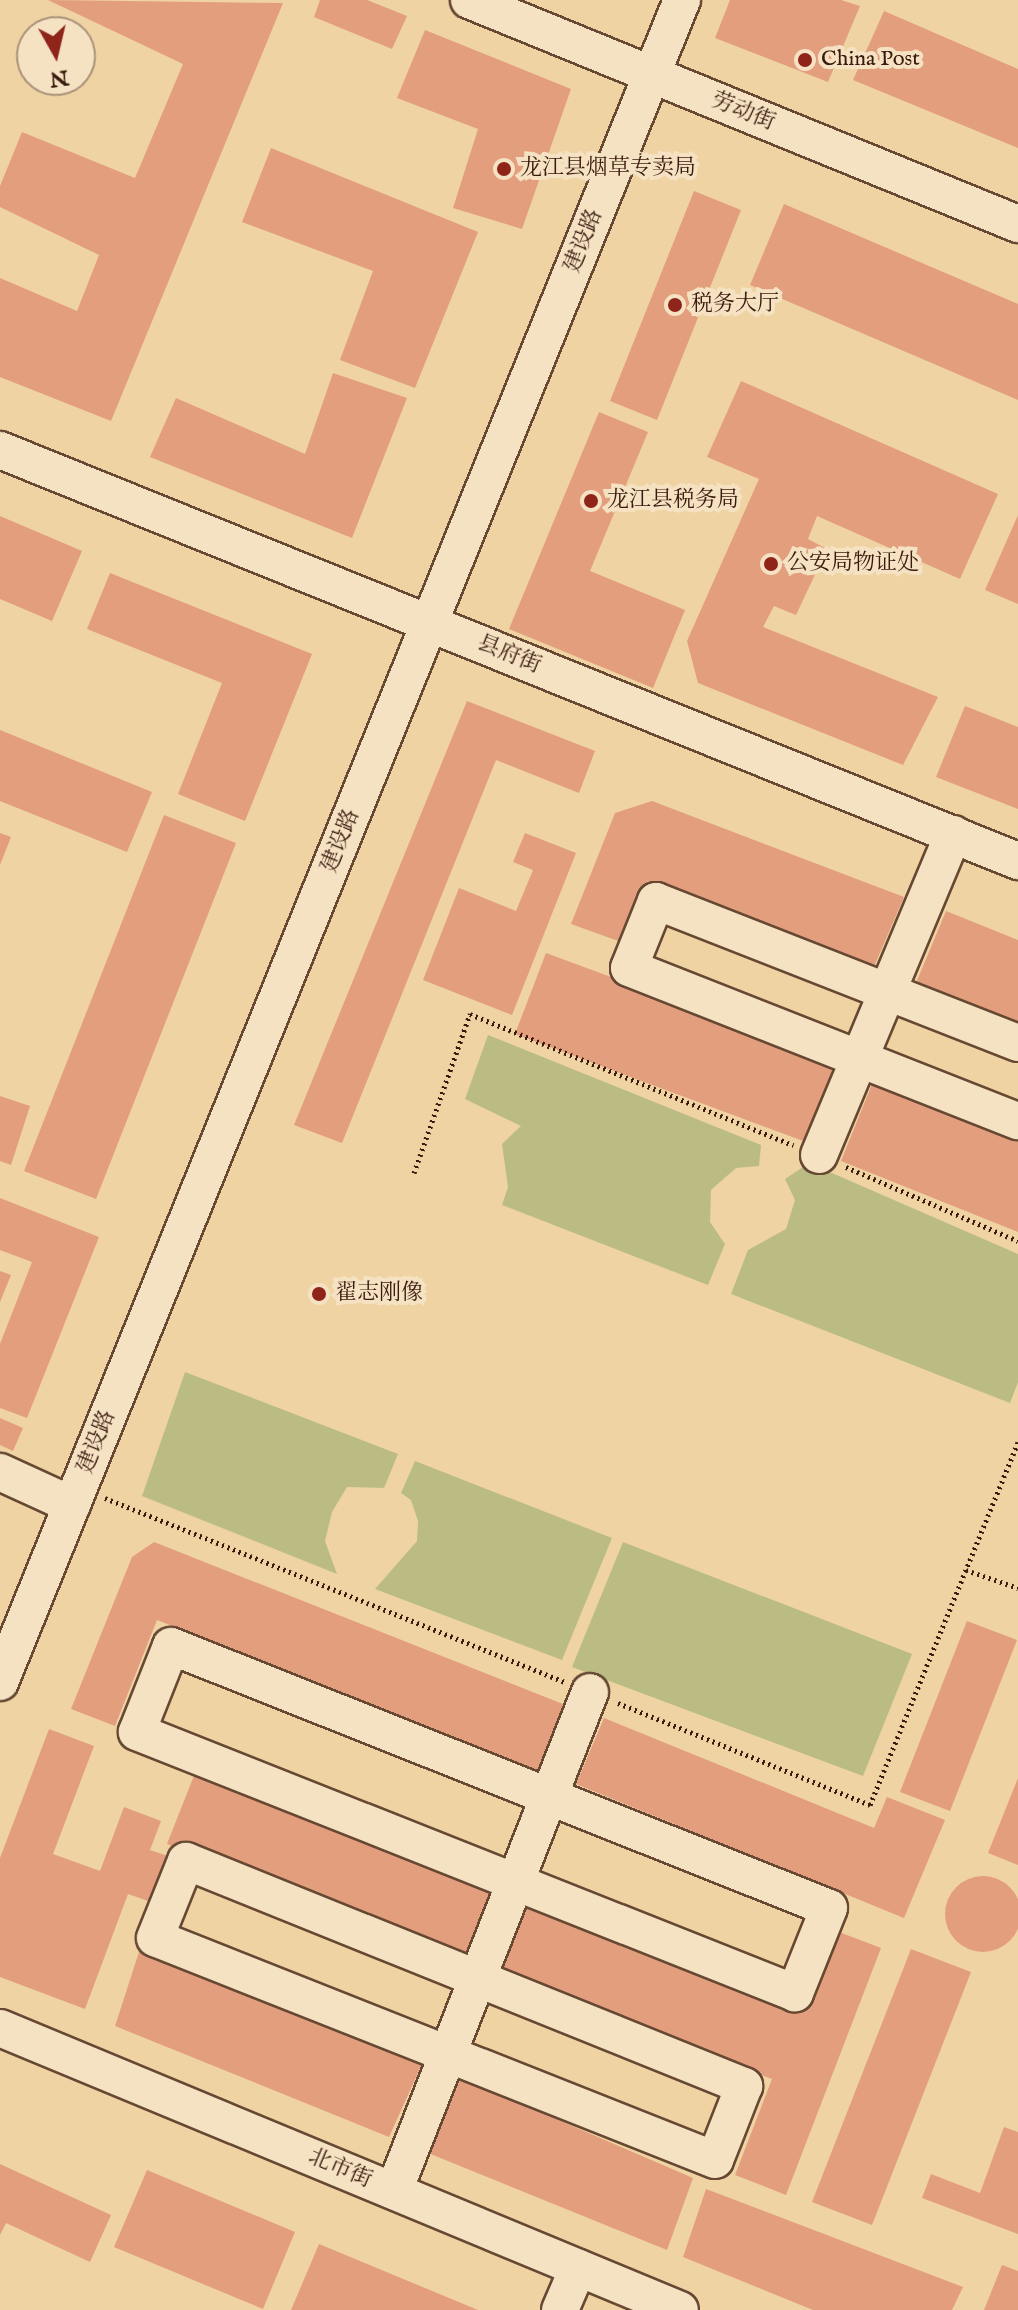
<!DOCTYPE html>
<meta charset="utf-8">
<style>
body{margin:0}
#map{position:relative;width:1018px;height:2310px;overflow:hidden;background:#efd3a3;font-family:"IM FELL English","Noto Serif SC",serif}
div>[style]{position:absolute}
.green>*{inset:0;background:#bbbc84}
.building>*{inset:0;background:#e39e7d}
.round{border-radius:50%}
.path>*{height:5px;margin-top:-2.5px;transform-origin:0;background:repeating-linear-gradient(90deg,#391a0e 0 2px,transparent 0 6px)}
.roads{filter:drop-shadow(2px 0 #664833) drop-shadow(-2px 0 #664833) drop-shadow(0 2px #664833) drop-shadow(0 -2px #664833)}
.minor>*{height:36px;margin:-18px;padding:0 18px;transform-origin:18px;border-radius:18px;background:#f5e2c3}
.dots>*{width:22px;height:22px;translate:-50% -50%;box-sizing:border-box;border:4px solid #f5e2c3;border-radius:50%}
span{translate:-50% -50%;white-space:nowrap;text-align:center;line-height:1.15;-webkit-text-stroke:8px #f5e2c3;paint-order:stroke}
.poi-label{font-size:22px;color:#391a0e}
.left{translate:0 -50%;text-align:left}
.street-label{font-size:22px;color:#391a0e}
.north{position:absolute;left:16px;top:16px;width:80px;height:80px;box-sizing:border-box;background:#f5e2c3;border:2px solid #aa927b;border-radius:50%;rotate:172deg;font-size:22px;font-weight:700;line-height:32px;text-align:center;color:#391a0e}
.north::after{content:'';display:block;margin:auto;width:28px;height:36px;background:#8f2418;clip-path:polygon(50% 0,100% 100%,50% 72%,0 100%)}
</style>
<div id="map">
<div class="green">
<i style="clip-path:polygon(488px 1035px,761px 1145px,759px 1166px,736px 1168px,711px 1190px,710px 1222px,725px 1244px,708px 1285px,502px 1205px,508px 1187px,502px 1144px,521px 1126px,465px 1099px)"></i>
<i style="clip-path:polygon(809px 1163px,1018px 1254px,1018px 1382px,1010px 1403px,731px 1294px,748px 1250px,786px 1229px,795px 1200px,785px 1179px)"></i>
<i style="clip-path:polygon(185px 1372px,398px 1454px,384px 1488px,347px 1487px,332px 1512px,325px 1541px,337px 1574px,142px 1496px)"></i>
<i style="clip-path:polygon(415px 1461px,612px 1538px,562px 1660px,375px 1589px,417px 1541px,418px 1521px,411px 1500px,401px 1493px)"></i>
<i style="clip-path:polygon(623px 1542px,912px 1654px,863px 1776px,572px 1667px)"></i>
</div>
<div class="building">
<i style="clip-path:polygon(48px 0,283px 3px,111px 421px,0 377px,0 278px,77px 311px,99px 255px,0 207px,0 186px,22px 132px,135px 178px,183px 64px)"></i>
<i style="clip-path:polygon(320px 0,367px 0,407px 16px,392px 49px,314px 17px)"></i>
<i style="clip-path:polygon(730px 0,841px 0,860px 6px,828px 82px,715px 38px)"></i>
<i style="clip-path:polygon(884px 11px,1018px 69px,1018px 148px,853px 80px)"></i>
<i style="clip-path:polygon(425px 30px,571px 89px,522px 229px,453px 208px,478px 129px,397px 98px)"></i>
<i style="clip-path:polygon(271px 148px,478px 232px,415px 388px,340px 360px,373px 271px,242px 222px)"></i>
<i style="clip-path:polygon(694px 191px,741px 210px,657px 420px,610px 401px)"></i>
<i style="clip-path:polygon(784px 204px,1018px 304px,1018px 400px,750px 285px)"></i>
<i style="clip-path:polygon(333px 373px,407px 398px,352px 538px,150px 457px,176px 398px,305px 454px)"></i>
<i style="clip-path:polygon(741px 381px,998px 494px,960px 579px,817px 516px,808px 539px,827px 549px,796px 615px,774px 606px,763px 627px,938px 697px,903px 765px,698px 683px,687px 641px,759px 479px,707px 457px)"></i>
<i style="clip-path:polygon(599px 412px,648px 432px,590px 571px,685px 610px,653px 688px,509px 629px)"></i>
<i style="clip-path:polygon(1018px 515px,1018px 604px,985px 590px)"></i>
<i style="clip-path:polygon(0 516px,82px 551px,52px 621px,0 599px)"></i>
<i style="clip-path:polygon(110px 573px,312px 654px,245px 821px,178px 794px,222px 683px,87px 629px)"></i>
<i style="clip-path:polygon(467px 701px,595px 751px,579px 793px,496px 760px,342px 1143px,294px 1125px)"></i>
<i style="clip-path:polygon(965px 706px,1018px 727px,1018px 809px,936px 777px)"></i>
<i style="clip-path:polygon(0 730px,152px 792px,127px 852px,0 801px)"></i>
<i style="clip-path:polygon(652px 801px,904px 897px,870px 976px,647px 881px,621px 942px,571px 924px,615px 813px)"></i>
<i style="clip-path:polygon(164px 815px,236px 843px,96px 1199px,24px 1171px)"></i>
<i style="clip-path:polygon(0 833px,11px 837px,0 865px)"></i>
<i style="clip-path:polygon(525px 833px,576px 853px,512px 1015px,423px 980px,459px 888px,516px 911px,533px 870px,513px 862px)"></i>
<i style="clip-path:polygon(946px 911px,1018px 940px,1018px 1024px,916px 983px)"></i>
<i style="clip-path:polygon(546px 953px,836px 1060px,806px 1142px,515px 1034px)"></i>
<i style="clip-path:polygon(874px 1079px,1018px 1137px,1018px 1232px,841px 1161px)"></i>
<i style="clip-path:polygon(0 1096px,30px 1106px,11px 1165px,0 1161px)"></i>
<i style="clip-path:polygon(0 1198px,99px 1237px,27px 1418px,0 1408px,0 1344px,32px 1262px,0 1250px)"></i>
<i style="clip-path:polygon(0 1271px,11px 1275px,0 1302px)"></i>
<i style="clip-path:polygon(0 1418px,23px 1428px,13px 1451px,0 1445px)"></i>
<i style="clip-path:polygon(154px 1542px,568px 1706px,542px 1772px,157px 1620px,115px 1726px,71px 1709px,132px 1557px)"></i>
<i style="clip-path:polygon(967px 1621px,1017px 1640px,950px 1811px,900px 1792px)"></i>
<i style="clip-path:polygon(604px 1718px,874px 1828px,887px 1797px,945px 1820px,904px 1918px,576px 1784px)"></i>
<i style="clip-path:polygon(49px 1729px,94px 1746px,53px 1854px,100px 1871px,124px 1807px,161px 1821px,150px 1850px,171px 1857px,154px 1903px,128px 1894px,85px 2009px,0 1977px,0 1858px)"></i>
<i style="clip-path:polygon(195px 1773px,496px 1891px,467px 1962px,167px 1844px)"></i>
<i style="clip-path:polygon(1018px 1778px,1018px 1865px,988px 1853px)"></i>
<i class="round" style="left:945px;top:1876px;width:76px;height:76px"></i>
<i style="clip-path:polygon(528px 1900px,796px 2003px,826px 1927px,881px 1948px,786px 2195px,735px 2175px,772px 2079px,499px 1975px)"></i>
<i style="clip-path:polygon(140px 1949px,422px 2064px,389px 2137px,115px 2026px)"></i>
<i style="clip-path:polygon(911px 1949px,971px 1972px,872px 2225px,812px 2202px)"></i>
<i style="clip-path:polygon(461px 2078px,693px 2178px,667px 2250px,428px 2153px)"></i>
<i style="clip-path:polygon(1004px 2127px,1018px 2132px,1018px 2234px,922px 2198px,931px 2174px,980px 2193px)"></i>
<i style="clip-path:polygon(0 2164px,111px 2215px,90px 2262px,6px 2223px,0 2235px)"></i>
<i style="clip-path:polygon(147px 2170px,295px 2232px,263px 2309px,114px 2247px)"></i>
<i style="clip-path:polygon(706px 2189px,963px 2287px,952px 2310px,813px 2310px,683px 2257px)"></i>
<i style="clip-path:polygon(319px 2244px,478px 2310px,291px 2310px)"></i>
<i style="clip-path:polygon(1002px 2265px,1018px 2271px,1018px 2310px,984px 2310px)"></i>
</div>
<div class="path">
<i style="left:846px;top:1167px;width:187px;rotate:23.3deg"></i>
<i style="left:414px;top:1173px;width:169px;rotate:-70.6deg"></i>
<i style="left:470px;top:1014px;width:349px;rotate:22.1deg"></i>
<i style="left:105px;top:1498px;width:495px;rotate:21.8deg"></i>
<i style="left:966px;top:1570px;width:55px;rotate:19.1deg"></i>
<i style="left:618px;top:1703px;width:272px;rotate:22deg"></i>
<i style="left:870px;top:1805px;width:392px;rotate:-67.8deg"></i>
</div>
<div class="roads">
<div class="minor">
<i style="left:469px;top:0;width:593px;rotate:22.2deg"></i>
<i style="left:0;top:450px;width:1098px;rotate:21.99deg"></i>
<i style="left:1018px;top:1043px;width:389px;rotate:-158.6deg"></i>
<i style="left:656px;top:901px;width:72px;rotate:111.9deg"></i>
<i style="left:629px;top:968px;width:418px;rotate:21.5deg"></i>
<i style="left:819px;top:1155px;width:348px;rotate:-67.3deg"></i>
<i style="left:0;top:1472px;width:79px;rotate:24.6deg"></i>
<i style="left:171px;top:1646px;width:708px;rotate:21.71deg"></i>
<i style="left:829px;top:1908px;width:92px;rotate:111.8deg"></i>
<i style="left:795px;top:1993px;width:708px;rotate:-158.36deg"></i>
<i style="left:137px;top:1732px;width:92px;rotate:-68.4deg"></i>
<i style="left:0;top:1682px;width:1815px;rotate:-67.93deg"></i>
<i style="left:186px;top:1861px;width:602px;rotate:21.96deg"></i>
<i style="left:744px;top:2086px;width:79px;rotate:111.4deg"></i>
<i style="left:715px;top:2160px;width:602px;rotate:-158.38deg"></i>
<i style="left:155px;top:1938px;width:83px;rotate:-68.1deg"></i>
<i style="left:0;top:2028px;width:736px;rotate:22.52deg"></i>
<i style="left:394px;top:2191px;width:536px;rotate:-68.56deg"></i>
<i style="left:560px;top:2310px;width:46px;rotate:-66.8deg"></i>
</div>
</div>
<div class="dots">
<i style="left:805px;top:60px;background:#8f2418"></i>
<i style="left:504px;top:169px;background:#8f2418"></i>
<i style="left:675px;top:305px;background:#8f2418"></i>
<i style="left:591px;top:501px;background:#8f2418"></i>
<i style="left:771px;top:564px;background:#8f2418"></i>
<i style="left:319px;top:1294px;background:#8f2418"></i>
</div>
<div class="poi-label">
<span class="left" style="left:821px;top:60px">China Post</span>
<span class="left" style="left:520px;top:169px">龙江县烟草专卖局</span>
<span class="left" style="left:691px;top:305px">税务大厅</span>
<span class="left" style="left:607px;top:501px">龙江县税务局</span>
<span class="left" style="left:787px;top:564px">公安局物证处</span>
<span class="left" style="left:335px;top:1294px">翟志刚像</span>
</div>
<div class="street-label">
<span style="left:743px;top:112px;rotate:22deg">劳动街</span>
<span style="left:584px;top:241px;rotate:-68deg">建设路</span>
<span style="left:509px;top:655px;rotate:22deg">县府街</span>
<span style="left:341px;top:841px;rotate:-68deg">建设路</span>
<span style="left:97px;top:1442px;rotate:-68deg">建设路</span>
<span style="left:340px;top:2169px;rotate:23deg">北市街</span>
</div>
<div class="north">N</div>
</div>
